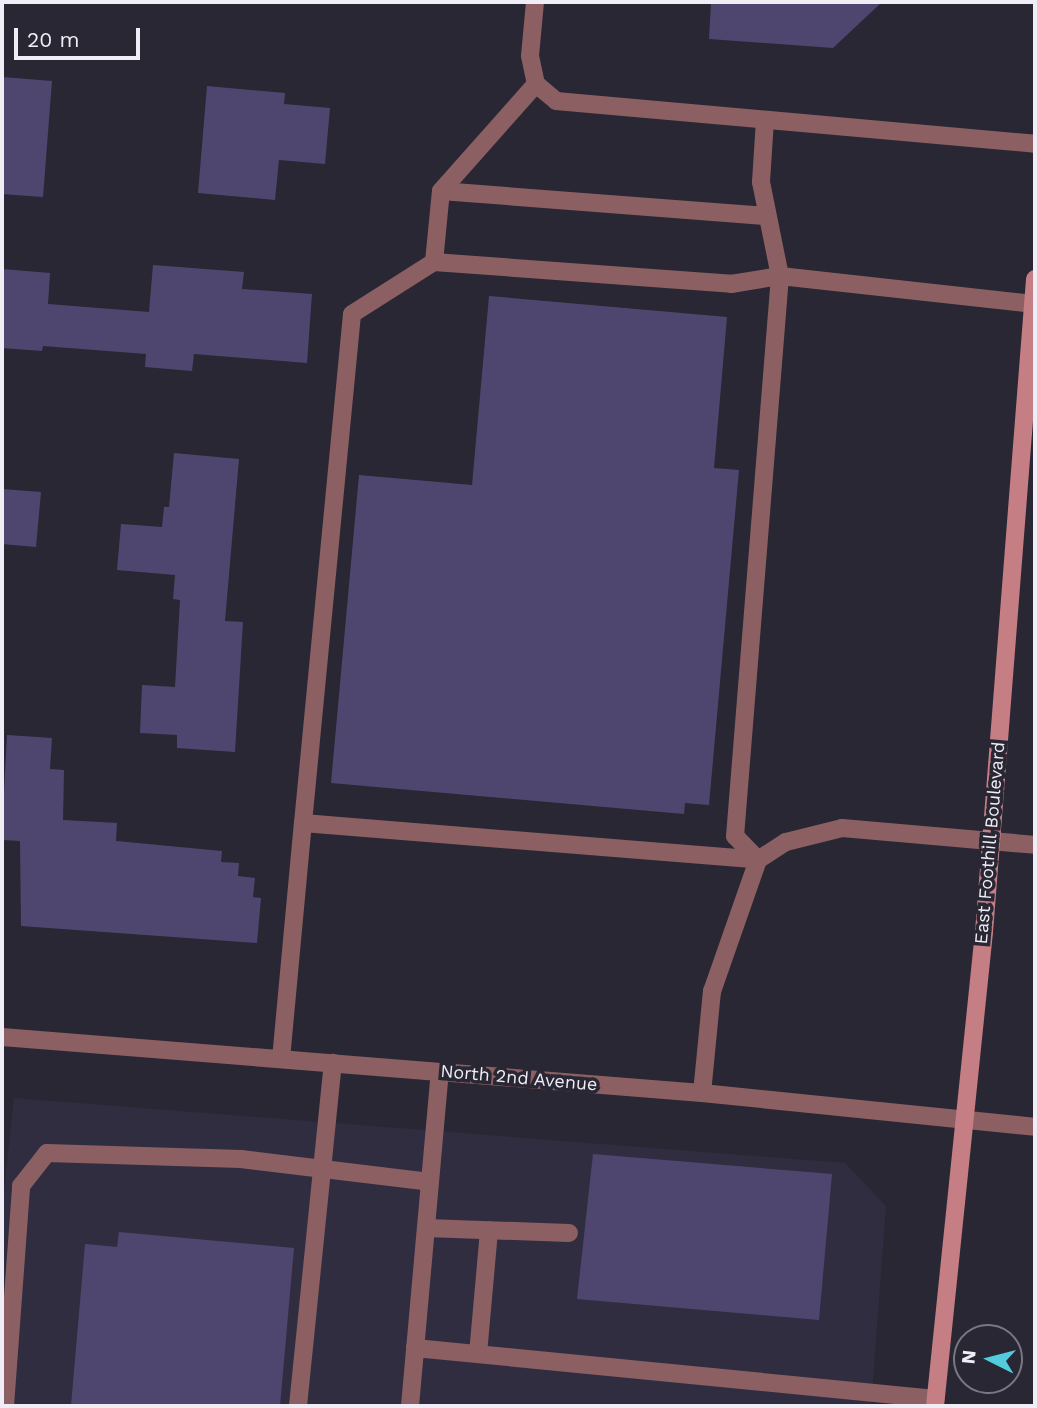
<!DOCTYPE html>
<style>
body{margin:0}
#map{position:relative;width:1037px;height:1408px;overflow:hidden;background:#292734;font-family:"Work Sans",sans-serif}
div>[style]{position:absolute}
.built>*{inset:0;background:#312d41}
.building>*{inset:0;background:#4f4670}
.service>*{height:18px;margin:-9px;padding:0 9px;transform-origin:9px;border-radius:9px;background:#8c6063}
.tertiary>*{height:18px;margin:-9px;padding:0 9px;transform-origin:9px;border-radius:9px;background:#8c6063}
.secondary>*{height:18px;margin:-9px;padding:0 9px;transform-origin:9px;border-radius:9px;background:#c57e84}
span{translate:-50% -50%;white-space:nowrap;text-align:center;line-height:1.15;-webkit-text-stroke:7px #292734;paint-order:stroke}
.street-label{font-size:18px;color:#efeef7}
.frame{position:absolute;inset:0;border:4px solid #efeef7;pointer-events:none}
.north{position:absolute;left:953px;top:1324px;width:70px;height:70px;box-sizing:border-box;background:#292734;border:2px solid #787782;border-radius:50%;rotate:276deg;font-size:19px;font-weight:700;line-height:28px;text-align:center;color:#efeef7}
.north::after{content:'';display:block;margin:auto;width:24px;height:32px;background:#54cadd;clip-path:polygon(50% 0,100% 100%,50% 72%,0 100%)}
.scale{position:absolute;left:14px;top:28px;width:126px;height:32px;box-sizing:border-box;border:4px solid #efeef7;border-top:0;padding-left:9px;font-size:21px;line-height:24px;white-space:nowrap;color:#efeef7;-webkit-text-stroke:5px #292734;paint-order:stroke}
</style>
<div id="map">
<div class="built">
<i style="clip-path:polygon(14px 1098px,845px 1163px,886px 1206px,871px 1406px,2px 1406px,2px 1209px)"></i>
</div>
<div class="building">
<i style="clip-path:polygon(711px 2px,882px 2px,833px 48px,709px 39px)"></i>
<i style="clip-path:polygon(2px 77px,52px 81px,43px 197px,2px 194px)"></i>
<i style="clip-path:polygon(207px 86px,285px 93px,284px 104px,330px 108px,325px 164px,279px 160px,275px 200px,198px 193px)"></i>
<i style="clip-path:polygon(153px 265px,244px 272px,242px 289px,312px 294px,307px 363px,194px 354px,192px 371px,145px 367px,146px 354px,43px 346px,42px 351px,2px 348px,2px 269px,50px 273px,48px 304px,149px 312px)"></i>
<i style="clip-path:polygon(489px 296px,727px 317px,714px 468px,739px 470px,709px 805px,685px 803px,684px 814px,331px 783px,359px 475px,472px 485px)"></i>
<i style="clip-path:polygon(174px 453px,239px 459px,225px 621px,243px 622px,235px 752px,177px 748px,177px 735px,140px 733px,142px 685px,175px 687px,180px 600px,173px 599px,175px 575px,117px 570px,121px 524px,162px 527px,164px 507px,169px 507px)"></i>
<i style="clip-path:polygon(2px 489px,41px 492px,36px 547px,2px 544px)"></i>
<i style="clip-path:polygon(7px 735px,52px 738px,50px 769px,64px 770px,63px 820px,117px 823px,116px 841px,222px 851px,221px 862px,239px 863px,238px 876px,255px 878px,253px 897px,261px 898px,257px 943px,21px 926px,20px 841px,2px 840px,2px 792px,4px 792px)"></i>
<i style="clip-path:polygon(593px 1154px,832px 1174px,819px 1320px,577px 1299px)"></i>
<i style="clip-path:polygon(119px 1232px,294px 1248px,280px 1406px,71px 1406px,85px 1244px,117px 1247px)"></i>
</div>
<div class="service">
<i style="left:535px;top:2px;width:54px;rotate:95.3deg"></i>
<i style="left:530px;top:56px;width:29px;rotate:78deg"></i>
<i style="left:536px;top:84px;width:26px;rotate:40deg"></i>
<i style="left:556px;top:101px;width:481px;rotate:5.1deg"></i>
<i style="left:765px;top:120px;width:62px;rotate:93.7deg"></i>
<i style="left:761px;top:182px;width:96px;rotate:78.6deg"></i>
<i style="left:780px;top:276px;width:562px;rotate:94.59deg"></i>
<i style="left:735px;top:836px;width:33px;rotate:46deg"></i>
<i style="left:758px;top:860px;width:33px;rotate:-33deg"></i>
<i style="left:786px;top:842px;width:58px;rotate:-14deg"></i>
<i style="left:842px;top:828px;width:194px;rotate:5deg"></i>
<i style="left:441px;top:191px;width:326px;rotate:4.4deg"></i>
<i style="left:434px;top:262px;width:298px;rotate:4.2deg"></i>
<i style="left:731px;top:284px;width:50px;rotate:-9.3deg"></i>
<i style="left:780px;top:276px;width:255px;rotate:6.3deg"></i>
<i style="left:303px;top:823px;width:511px;rotate:-84.5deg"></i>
<i style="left:352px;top:314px;width:97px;rotate:-32.4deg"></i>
<i style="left:434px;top:262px;width:71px;rotate:-84.4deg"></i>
<i style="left:441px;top:191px;width:143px;rotate:-48.4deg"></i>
<i style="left:281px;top:1059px;width:237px;rotate:-84.7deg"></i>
<i style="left:303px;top:823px;width:457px;rotate:4.6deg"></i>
<i style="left:758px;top:860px;width:139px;rotate:109.3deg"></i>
<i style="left:712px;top:991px;width:102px;rotate:95.6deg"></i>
<i style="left:426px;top:1228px;width:143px;rotate:2deg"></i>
<i style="left:415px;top:1348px;width:523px;rotate:5.59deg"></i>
<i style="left:478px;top:1354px;width:124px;rotate:-84.9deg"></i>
<i style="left:5px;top:1406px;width:221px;rotate:-85.8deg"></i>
<i style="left:21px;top:1186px;width:42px;rotate:-51.8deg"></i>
<i style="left:47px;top:1153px;width:194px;rotate:1.8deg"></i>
<i style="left:241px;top:1159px;width:190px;rotate:6.9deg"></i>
<i style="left:298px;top:1406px;width:345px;rotate:-84.2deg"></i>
<i style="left:410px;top:1406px;width:335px;rotate:-84.9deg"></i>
</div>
<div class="tertiary">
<i style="left:2px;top:1037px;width:702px;rotate:4.57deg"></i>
<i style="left:702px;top:1093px;width:335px;rotate:5.8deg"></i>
</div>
<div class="secondary">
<i style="left:935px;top:1406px;width:477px;rotate:-84.1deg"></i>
<i style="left:984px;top:932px;width:655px;rotate:-85.53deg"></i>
</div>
<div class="street-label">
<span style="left:990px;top:843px;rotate:-85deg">East Foothill Boulevard</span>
<span style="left:519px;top:1078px;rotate:5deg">North 2nd Avenue</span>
</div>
<div class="frame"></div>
<div class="north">N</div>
<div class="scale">20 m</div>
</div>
